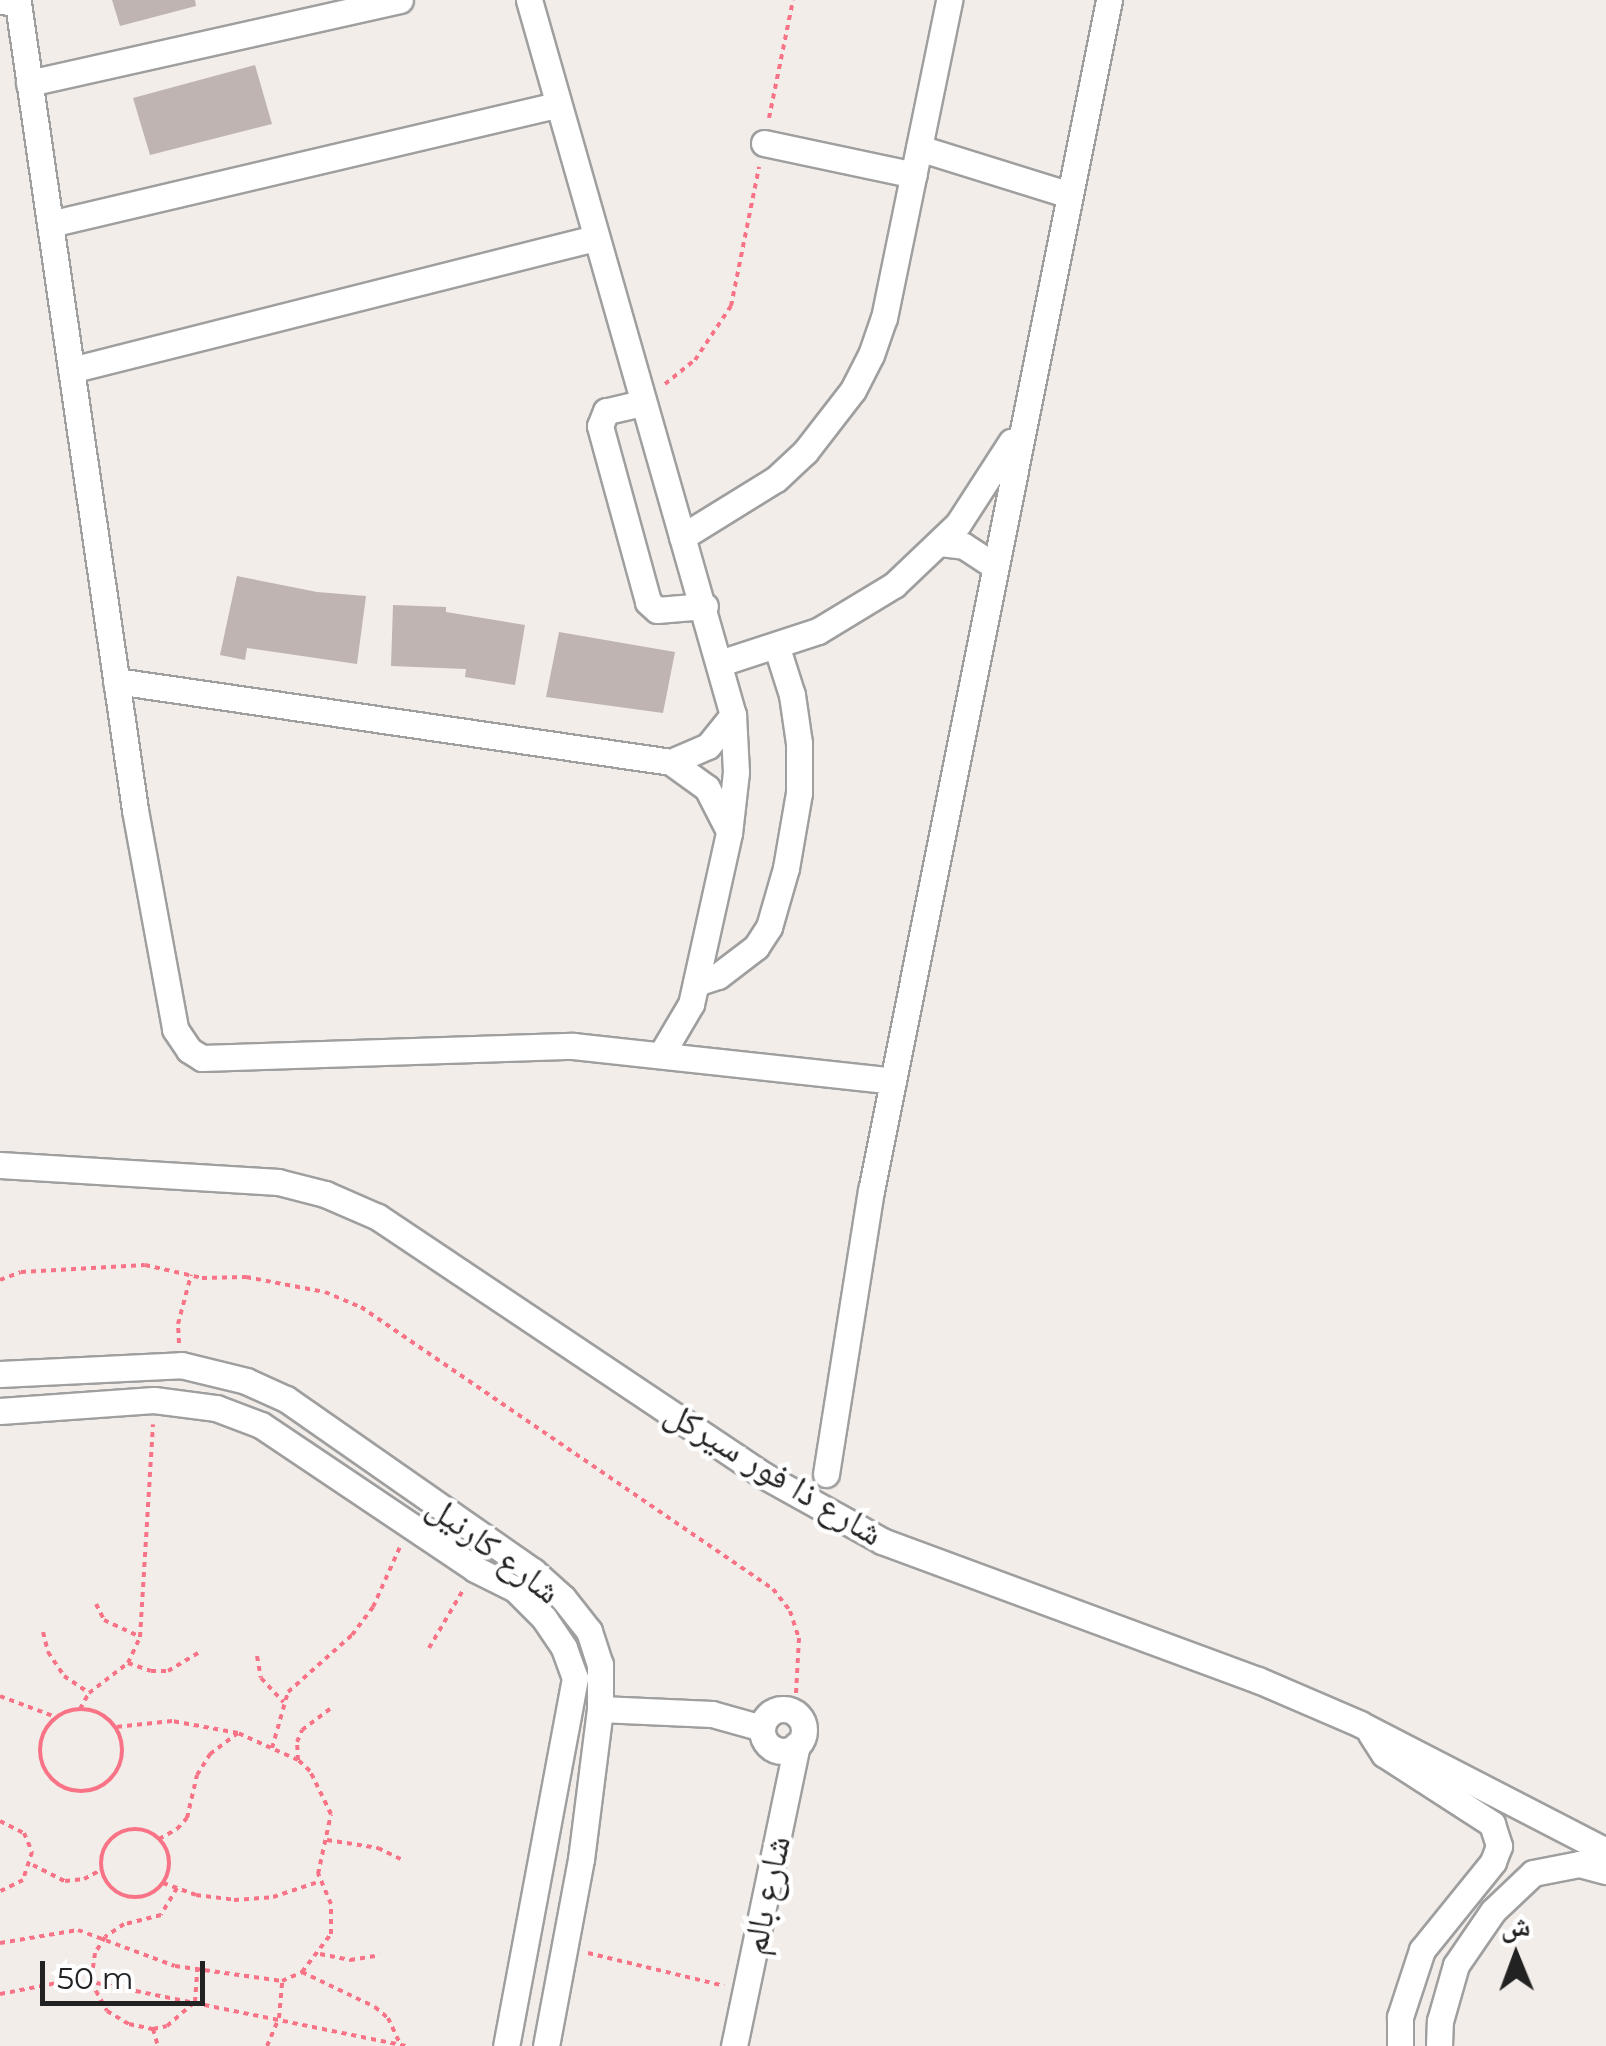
<!DOCTYPE html>
<meta charset="utf-8">
<style>
body{margin:0}
#map{position:relative;width:1606px;height:2046px;overflow:hidden;background:#f2ede9;font-family:Montserrat,"Noto Naskh Arabic",sans-serif}
div>[style]{position:absolute}
.building>*{inset:0;background:#bfb4b2}
.path>*{height:4px;margin-top:-2px;transform-origin:0;background:repeating-linear-gradient(90deg,#f97386 0 5px,transparent 0 10px)}
.path>.ring{margin:-2px;padding:0;box-sizing:content-box;background:none;border:4px solid #f97386;border-radius:50%}
.roads{filter:drop-shadow(2px 0 #9f9f9f) drop-shadow(-2px 0 #9f9f9f) drop-shadow(0 2px #9f9f9f) drop-shadow(0 -2px #9f9f9f)}
.minor>*{height:25px;margin:-12.5px;padding:0 12.5px;transform-origin:12.5px;border-radius:12.5px;background:#fff}
.minor>.ring{margin:-12.5px;padding:0;box-sizing:content-box;background:none;border:25px solid #fff;border-radius:50%}
span{translate:-50% -50%;white-space:nowrap;text-align:center;line-height:1.15;-webkit-text-stroke:9px #fff;paint-order:stroke}
.street-label{font-size:35px;color:#222}
.north{position:absolute;left:1466px;top:1906px;width:100px;height:100px;-webkit-text-stroke:8px #fff;paint-order:stroke;rotate:359deg;font-size:28px;font-weight:700;line-height:40px;text-align:center;color:#222}
.north::after{content:'';display:block;margin:auto;width:35px;height:45px;background:#222;clip-path:polygon(50% 0,100% 100%,50% 72%,0 100%)}
.scale{position:absolute;left:40px;top:1961px;width:165px;height:45px;box-sizing:border-box;border:5px solid #222;border-top:0;padding-left:12px;font-size:30px;line-height:35px;white-space:nowrap;color:#222;-webkit-text-stroke:8px #fff;paint-order:stroke}
</style>
<div id="map">
<div class="building">
<i style="clip-path:polygon(112px 0,195px 0,196px 6px,120px 26px)"></i>
<i style="clip-path:polygon(255px 65px,272px 124px,150px 155px,133px 98px)"></i>
<i style="clip-path:polygon(237px 576px,317px 592px,366px 596px,357px 664px,247px 648px,245px 660px,220px 655px)"></i>
<i style="clip-path:polygon(393px 605px,446px 607px,446px 612px,525px 625px,515px 685px,465px 677px,466px 669px,391px 666px)"></i>
<i style="clip-path:polygon(559px 632px,675px 652px,663px 713px,546px 697px)"></i>
</div>
<div class="path">
<i style="left:769px;top:118px;width:120px;rotate:-78.5deg"></i>
<i style="left:665px;top:384px;width:38px;rotate:-39deg"></i>
<i style="left:695px;top:360px;width:65px;rotate:-56.3deg"></i>
<i style="left:731px;top:306px;width:142px;rotate:-78.6deg"></i>
<i style="left:0;top:1280px;width:22px;rotate:-21deg"></i>
<i style="left:21px;top:1272px;width:124px;rotate:-3.2deg"></i>
<i style="left:145px;top:1265px;width:58px;rotate:12.8deg"></i>
<i style="left:202px;top:1278px;width:44px;rotate:-1.3deg"></i>
<i style="left:246px;top:1277px;width:80px;rotate:10.8deg"></i>
<i style="left:325px;top:1292px;width:39px;rotate:23deg"></i>
<i style="left:361px;top:1307px;width:499px;rotate:34.4deg"></i>
<i style="left:773px;top:1589px;width:28px;rotate:52deg"></i>
<i style="left:790px;top:1611px;width:28px;rotate:72deg"></i>
<i style="left:799px;top:1638px;width:75px;rotate:93.1deg"></i>
<i style="left:179px;top:1343px;width:19px;rotate:-93deg"></i>
<i style="left:178px;top:1324px;width:51px;rotate:-75.1deg"></i>
<i style="left:96px;top:1604px;width:18px;rotate:63deg"></i>
<i style="left:104px;top:1620px;width:40px;rotate:25deg"></i>
<i style="left:43px;top:1632px;width:21px;rotate:76deg"></i>
<i style="left:48px;top:1652px;width:29px;rotate:56deg"></i>
<i style="left:64px;top:1676px;width:30px;rotate:34deg"></i>
<i style="left:429px;top:1648px;width:67px;rotate:-59.6deg"></i>
<i style="left:257px;top:1656px;width:22px;rotate:80deg"></i>
<i style="left:261px;top:1678px;width:33px;rotate:47deg"></i>
<i style="left:128px;top:1663px;width:24px;rotate:19deg"></i>
<i style="left:151px;top:1671px;width:17px"></i>
<i style="left:168px;top:1671px;width:39px;rotate:-31deg"></i>
<i style="left:0;top:1696px;width:60px;rotate:20.6deg"></i>
<i class="ring" style="left:40px;top:1709px;width:78px;height:78px"></i>
<i style="left:80px;top:1709px;width:18px;rotate:-61deg"></i>
<i style="left:89px;top:1693px;width:49px;rotate:-37.6deg"></i>
<i style="left:128px;top:1663px;width:29px;rotate:-65deg"></i>
<i style="left:140px;top:1637px;width:213px;rotate:-86.5deg"></i>
<i style="left:272px;top:1748px;width:58px;rotate:-74.1deg"></i>
<i style="left:288px;top:1692px;width:86px;rotate:-41.7deg"></i>
<i style="left:352px;top:1635px;width:35px;rotate:-53deg"></i>
<i style="left:373px;top:1607px;width:66px;rotate:-65.8deg"></i>
<i style="left:298px;top:1760px;width:18px;rotate:-93deg"></i>
<i style="left:297px;top:1742px;width:13px;rotate:-67deg"></i>
<i style="left:302px;top:1730px;width:38px;rotate:-37deg"></i>
<i style="left:0;top:1821px;width:27px;rotate:27deg"></i>
<i style="left:24px;top:1833px;width:21px;rotate:67deg"></i>
<i style="left:32px;top:1852px;width:29px;rotate:108deg"></i>
<i style="left:23px;top:1880px;width:25px;rotate:154deg"></i>
<i class="ring" style="left:101px;top:1829px;width:64px;height:64px"></i>
<i style="left:159px;top:1839px;width:21px;rotate:-29deg"></i>
<i style="left:177px;top:1829px;width:15px;rotate:-48deg"></i>
<i style="left:187px;top:1818px;width:44px;rotate:-76.9deg"></i>
<i style="left:197px;top:1775px;width:25px;rotate:-58deg"></i>
<i style="left:210px;top:1754px;width:35px;rotate:-37deg"></i>
<i style="left:327px;top:1840px;width:52px;rotate:8.9deg"></i>
<i style="left:378px;top:1848px;width:28px;rotate:26deg"></i>
<i style="left:33px;top:1865px;width:36px;rotate:27deg"></i>
<i style="left:65px;top:1881px;width:19px;rotate:-6deg"></i>
<i style="left:84px;top:1879px;width:19px;rotate:-28deg"></i>
<i style="left:163px;top:1883px;width:35px;rotate:20deg"></i>
<i style="left:196px;top:1895px;width:38px;rotate:7deg"></i>
<i style="left:234px;top:1900px;width:39px;rotate:-4deg"></i>
<i style="left:273px;top:1897px;width:47px;rotate:-18.4deg"></i>
<i style="left:177px;top:1888px;width:31px;rotate:121deg"></i>
<i style="left:161px;top:1915px;width:38px;rotate:166deg"></i>
<i style="left:124px;top:1924px;width:23px;rotate:146deg"></i>
<i style="left:105px;top:1937px;width:19px;rotate:122deg"></i>
<i style="left:95px;top:1953px;width:29px;rotate:98deg"></i>
<i style="left:91px;top:1982px;width:33px;rotate:61deg"></i>
<i style="left:107px;top:2011px;width:26px;rotate:31deg"></i>
<i style="left:129px;top:2024px;width:25px;rotate:12deg"></i>
<i style="left:153px;top:2029px;width:14px;rotate:-12deg"></i>
<i style="left:167px;top:2026px;width:37px;rotate:-41deg"></i>
<i style="left:195px;top:2002px;width:32px;rotate:-86deg"></i>
<i style="left:0;top:1943px;width:79px;rotate:-9.5deg"></i>
<i style="left:78px;top:1930px;width:103px;rotate:20.4deg"></i>
<i style="left:175px;top:1966px;width:108px;rotate:8deg"></i>
<i style="left:282px;top:1981px;width:22px;rotate:-24deg"></i>
<i style="left:302px;top:1972px;width:48px;rotate:-52.7deg"></i>
<i style="left:331px;top:1934px;width:30px;rotate:-90deg"></i>
<i style="left:331px;top:1904px;width:33px;rotate:-113deg"></i>
<i style="left:318px;top:1874px;width:61px;rotate:-77.8deg"></i>
<i style="left:331px;top:1814px;width:48px;rotate:-116deg"></i>
<i style="left:310px;top:1771px;width:16px;rotate:-137deg"></i>
<i style="left:298px;top:1760px;width:66px;rotate:-155.8deg"></i>
<i style="left:238px;top:1733px;width:67px;rotate:-169.7deg"></i>
<i style="left:172px;top:1721px;width:57px;rotate:174deg"></i>
<i style="left:588px;top:1953px;width:140px;rotate:13.6deg"></i>
<i style="left:320px;top:1954px;width:31px;rotate:11deg"></i>
<i style="left:350px;top:1960px;width:30px;rotate:-9deg"></i>
<i style="left:302px;top:1972px;width:81px;rotate:25.6deg"></i>
<i style="left:375px;top:2007px;width:17px;rotate:40deg"></i>
<i style="left:388px;top:2018px;width:26px;rotate:65deg"></i>
<i style="left:0;top:1994px;width:78px;rotate:-11deg"></i>
<i style="left:77px;top:1979px;width:337px;rotate:11.5deg"></i>
<i style="left:153px;top:2029px;width:18px;rotate:74deg"></i>
<i style="left:267px;top:2046px;width:30px;rotate:-67deg"></i>
<i style="left:279px;top:2018px;width:37px;rotate:-85deg"></i>
</div>
<div class="roads">
<div class="minor">
<i style="left:529px;top:0;width:744px;rotate:74.08deg"></i>
<i style="left:733px;top:715px;width:57px;rotate:87deg"></i>
<i style="left:736px;top:772px;width:61px;rotate:96.5deg"></i>
<i style="left:729px;top:833px;width:175px;rotate:102.5deg"></i>
<i style="left:691px;top:1004px;width:57px;rotate:120.6deg"></i>
<i style="left:0;top:1px;width:18px;rotate:6deg"></i>
<i style="left:18px;top:3px;width:815px;rotate:81.75deg"></i>
<i style="left:135px;top:810px;width:223px;rotate:79.6deg"></i>
<i style="left:175px;top:1029px;width:25px;rotate:56deg"></i>
<i style="left:189px;top:1050px;width:15px;rotate:32deg"></i>
<i style="left:202px;top:1058px;width:371px;rotate:-1.9deg"></i>
<i style="left:573px;top:1046px;width:322px;rotate:6.2deg"></i>
<i style="left:29px;top:83px;width:380px;rotate:-12.6deg"></i>
<i style="left:764px;top:143px;width:153px;rotate:12deg"></i>
<i style="left:919px;top:148px;width:158px;rotate:17.3deg"></i>
<i style="left:50px;top:224px;width:520px;rotate:-13.23deg"></i>
<i style="left:71px;top:370px;width:540px;rotate:-14.14deg"></i>
<i style="left:642px;top:403px;width:37px;rotate:167deg"></i>
<i style="left:606px;top:411px;width:16px;rotate:112deg"></i>
<i style="left:600px;top:426px;width:182px;rotate:74.7deg"></i>
<i style="left:648px;top:602px;width:12px;rotate:42deg"></i>
<i style="left:657px;top:610px;width:48px;rotate:-4.8deg"></i>
<i style="left:682px;top:537px;width:110px;rotate:-31.7deg"></i>
<i style="left:776px;top:479px;width:40px;rotate:-43deg"></i>
<i style="left:805px;top:452px;width:78px;rotate:-52.3deg"></i>
<i style="left:853px;top:390px;width:39px;rotate:-63deg"></i>
<i style="left:871px;top:355px;width:39px;rotate:-71deg"></i>
<i style="left:884px;top:318px;width:325px;rotate:-78.4deg"></i>
<i style="left:940px;top:543px;width:24px;rotate:7deg"></i>
<i style="left:964px;top:546px;width:37px;rotate:33deg"></i>
<i style="left:720px;top:663px;width:103px;rotate:-18.1deg"></i>
<i style="left:818px;top:631px;width:89px;rotate:-31.2deg"></i>
<i style="left:894px;top:585px;width:88px;rotate:-43.6deg"></i>
<i style="left:958px;top:524px;width:98px;rotate:-57.1deg"></i>
<i style="left:116px;top:681px;width:561px;rotate:8.3deg"></i>
<i style="left:671px;top:762px;width:44px;rotate:35.8deg"></i>
<i style="left:707px;top:788px;width:44px;rotate:62.9deg"></i>
<i style="left:671px;top:762px;width:40px;rotate:-23.4deg"></i>
<i style="left:708px;top:746px;width:40px;rotate:-51deg"></i>
<i style="left:696px;top:983px;width:23px;rotate:-18deg"></i>
<i style="left:718px;top:976px;width:48px;rotate:-37.3deg"></i>
<i style="left:756px;top:947px;width:24px;rotate:-57deg"></i>
<i style="left:769px;top:927px;width:61px;rotate:-73.9deg"></i>
<i style="left:786px;top:868px;width:76px;rotate:-80.2deg"></i>
<i style="left:799px;top:793px;width:50px;rotate:-90deg"></i>
<i style="left:799px;top:743px;width:49px;rotate:-98.3deg"></i>
<i style="left:792px;top:695px;width:49px;rotate:-107.7deg"></i>
<i style="left:0;top:1165px;width:279px;rotate:3.5deg"></i>
<i style="left:278px;top:1182px;width:49px;rotate:14.3deg"></i>
<i style="left:325px;top:1194px;width:58px;rotate:23.5deg"></i>
<i style="left:378px;top:1217px;width:463px;rotate:33.8deg"></i>
<i style="left:763px;top:1475px;width:136px;rotate:29deg"></i>
<i style="left:882px;top:1541px;width:401px;rotate:20.3deg"></i>
<i style="left:1258px;top:1680px;width:111px;rotate:23.3deg"></i>
<i style="left:1360px;top:1724px;width:277px;rotate:27.3deg"></i>
<i style="left:0;top:1374px;width:181px;rotate:-2.8deg"></i>
<i style="left:181px;top:1365px;width:67px;rotate:13.8deg"></i>
<i style="left:246px;top:1381px;width:44px;rotate:24.2deg"></i>
<i style="left:286px;top:1399px;width:301px;rotate:34.9deg"></i>
<i style="left:533px;top:1571px;width:40px;rotate:42deg"></i>
<i style="left:563px;top:1598px;width:42px;rotate:51.8deg"></i>
<i style="left:589px;top:1631px;width:35px;rotate:72deg"></i>
<i style="left:600px;top:1664px;width:45px;rotate:90deg"></i>
<i style="left:600px;top:1709px;width:151px;rotate:97.2deg"></i>
<i style="left:581px;top:1859px;width:190px;rotate:100.6deg"></i>
<i style="left:0;top:1411px;width:154px;rotate:-4.1deg"></i>
<i style="left:154px;top:1400px;width:63px;rotate:7.4deg"></i>
<i style="left:216px;top:1408px;width:48px;rotate:20.7deg"></i>
<i style="left:261px;top:1425px;width:258px;rotate:33.9deg"></i>
<i style="left:475px;top:1569px;width:45px;rotate:26.6deg"></i>
<i style="left:515px;top:1589px;width:41px;rotate:45deg"></i>
<i style="left:544px;top:1618px;width:36px;rotate:56deg"></i>
<i style="left:564px;top:1648px;width:32px;rotate:70deg"></i>
<i style="left:575px;top:1678px;width:374px;rotate:100.6deg"></i>
<i style="left:826px;top:1474px;width:287px;rotate:-81deg"></i>
<i style="left:871px;top:1191px;width:1215px;rotate:-78.7deg"></i>
<i style="left:600px;top:1709px;width:112px;rotate:2.6deg"></i>
<i style="left:712px;top:1714px;width:52px;rotate:15.6deg"></i>
<i class="ring" style="left:762px;top:1709px;width:17px;height:17px"></i>
<i style="left:1371px;top:1734px;width:24px;rotate:57deg"></i>
<i style="left:1384px;top:1754px;width:129px;rotate:32.9deg"></i>
<i style="left:1492px;top:1824px;width:23px;rotate:72deg"></i>
<i style="left:1499px;top:1846px;width:17px;rotate:111deg"></i>
<i style="left:1493px;top:1862px;width:113px;rotate:128.9deg"></i>
<i style="left:1422px;top:1950px;width:71px;rotate:108.2deg"></i>
<i style="left:1400px;top:2017px;width:29px;rotate:90deg"></i>
<i style="left:734px;top:2046px;width:308px;rotate:-78.2deg"></i>
<i style="left:1439px;top:2046px;width:25px;rotate:-88deg"></i>
<i style="left:1440px;top:2021px;width:58px;rotate:-74.1deg"></i>
<i style="left:1456px;top:1965px;width:65px;rotate:-55.6deg"></i>
<i style="left:1493px;top:1911px;width:55px;rotate:-43.5deg"></i>
<i style="left:1533px;top:1873px;width:47px;rotate:-11.1deg"></i>
<i style="left:1579px;top:1864px;width:28px;rotate:15deg"></i>
</div>
</div>
<div class="street-label">
<span style="left:774px;top:1473px;rotate:31deg">شارع ذا فور سيركل</span>
<span style="left:494px;top:1549px;rotate:37deg">شارع كارنيل</span>
<span style="left:766px;top:1895px;rotate:-78deg">شارع بالم</span>
</div>
<div class="north">ش</div>
<div class="scale">50 m</div>
</div>
